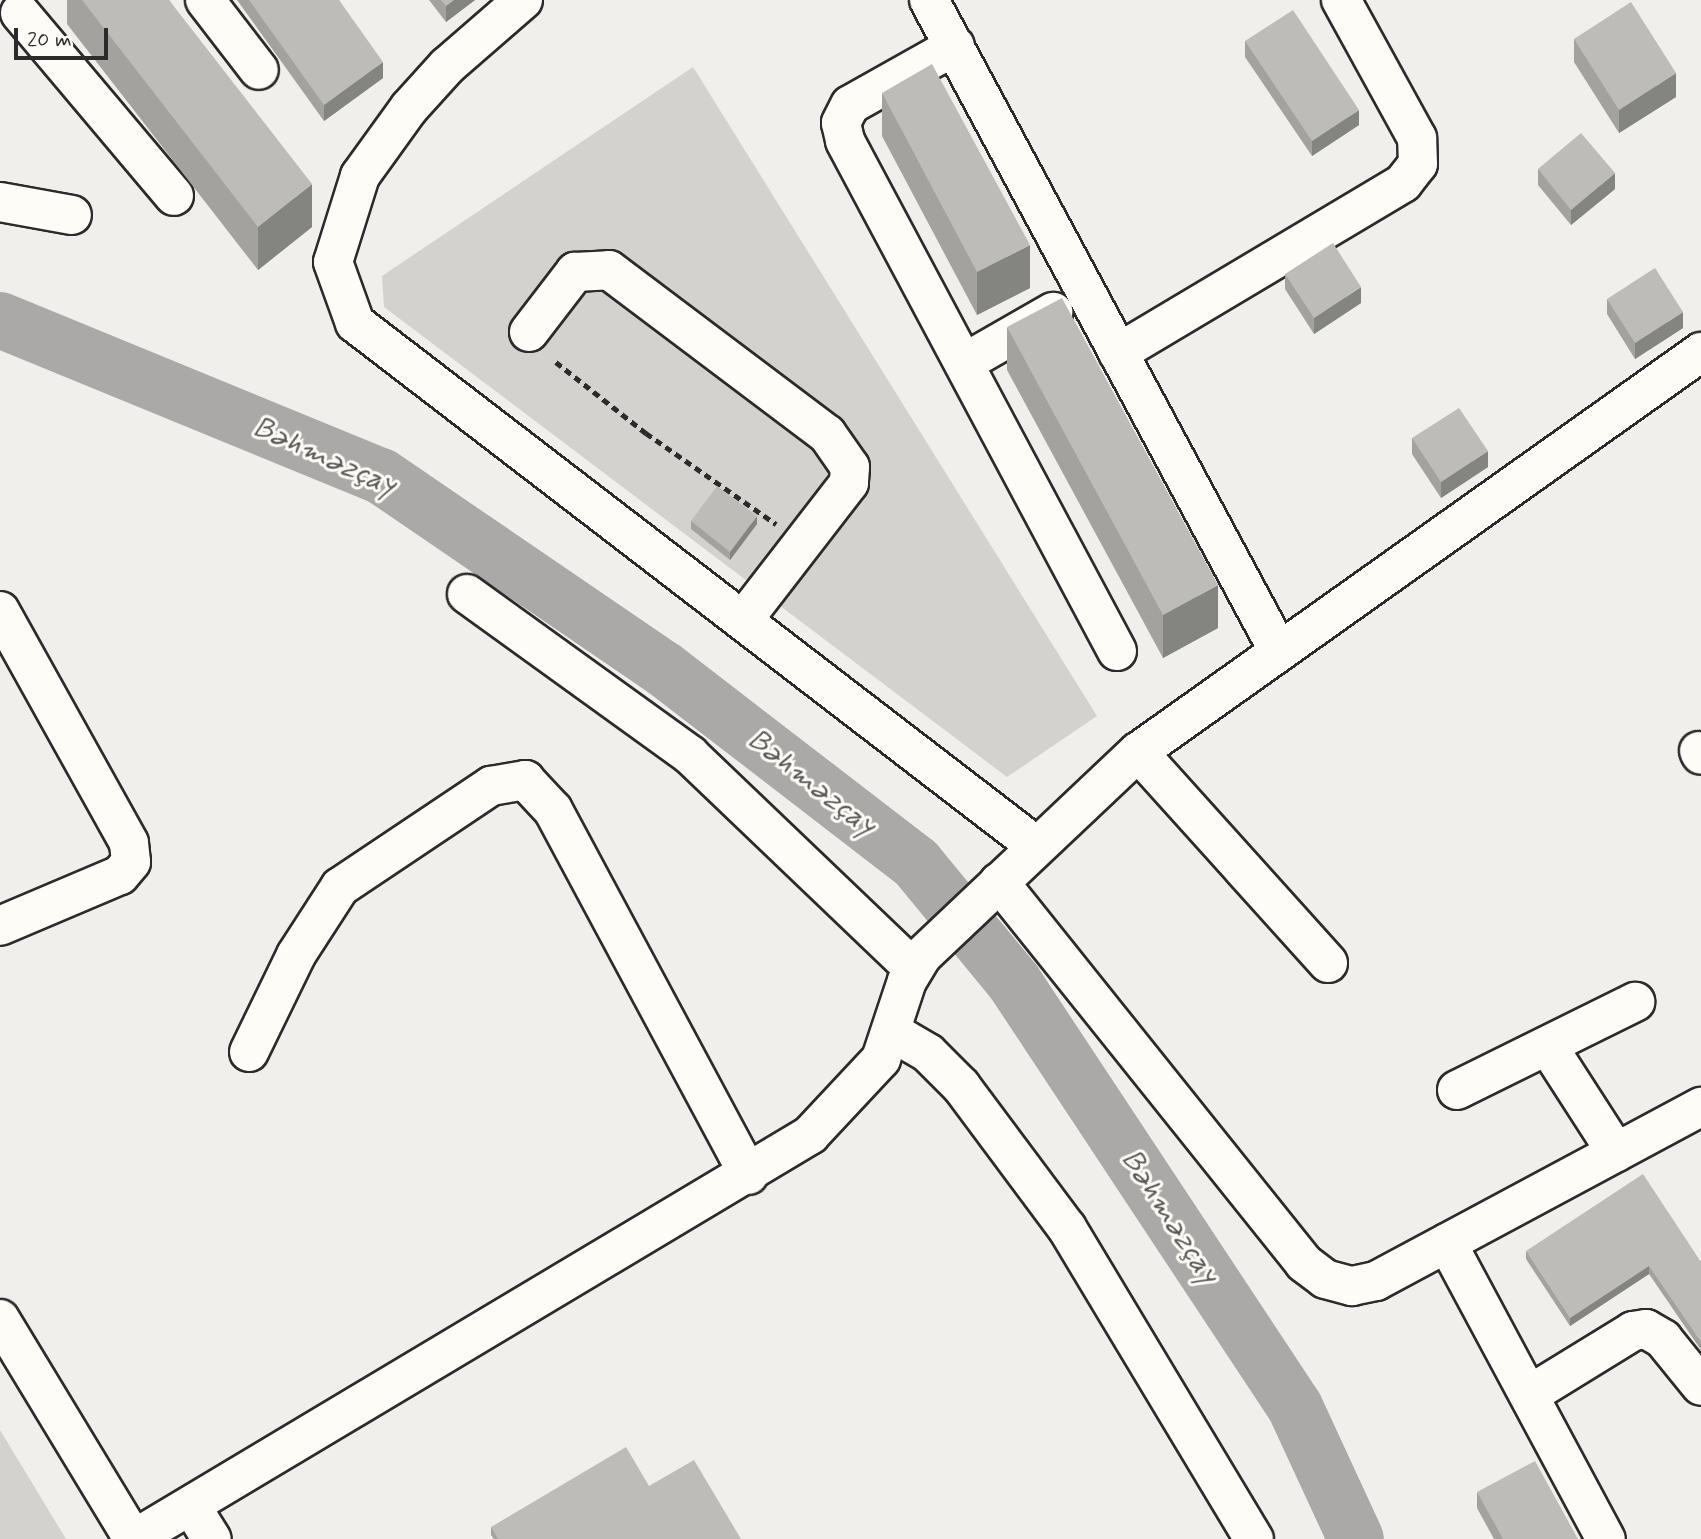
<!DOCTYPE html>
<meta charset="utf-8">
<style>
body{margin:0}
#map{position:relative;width:1701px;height:1539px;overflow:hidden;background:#f0efeb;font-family:Mynerve,sans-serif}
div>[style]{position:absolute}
.green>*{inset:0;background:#d3d2cf}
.river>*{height:56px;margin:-28px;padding:0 28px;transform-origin:28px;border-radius:28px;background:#aaa9a7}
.path>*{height:4.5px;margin-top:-2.25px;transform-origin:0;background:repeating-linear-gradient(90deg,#2b2b2b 0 7px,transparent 0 12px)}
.roads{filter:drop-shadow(2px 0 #2b2b2b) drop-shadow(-2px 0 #2b2b2b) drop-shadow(0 2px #2b2b2b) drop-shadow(0 -2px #2b2b2b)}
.minor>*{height:38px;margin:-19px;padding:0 19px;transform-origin:19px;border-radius:19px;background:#fdfcf7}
.major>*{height:38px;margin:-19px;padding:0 19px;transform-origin:19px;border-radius:19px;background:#fdfcf7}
.wall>*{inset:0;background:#a3a29e}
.shaded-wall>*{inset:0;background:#848481}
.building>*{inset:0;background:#bdbcb8}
span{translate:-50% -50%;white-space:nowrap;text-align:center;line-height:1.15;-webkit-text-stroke:6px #fdfcf7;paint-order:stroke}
.water-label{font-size:30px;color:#575756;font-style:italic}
.scale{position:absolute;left:14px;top:28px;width:94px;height:32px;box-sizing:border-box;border:4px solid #2b2b2b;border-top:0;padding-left:9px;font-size:21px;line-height:24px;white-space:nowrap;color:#2b2b2b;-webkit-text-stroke:5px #fdfcf7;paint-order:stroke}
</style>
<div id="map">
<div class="green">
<i style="clip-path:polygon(693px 67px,1097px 716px,1007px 777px,384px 307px,382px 276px)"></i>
<i style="clip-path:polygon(0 1430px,66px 1539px,0 1539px)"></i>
</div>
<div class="river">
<i style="left:0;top:320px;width:412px;rotate:22.3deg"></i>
<i style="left:381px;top:476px;width:343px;rotate:34.3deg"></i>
<i style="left:664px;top:669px;width:318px;rotate:37.6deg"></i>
<i style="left:916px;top:863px;width:154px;rotate:50.5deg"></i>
<i style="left:1014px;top:982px;width:509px;rotate:56.53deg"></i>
<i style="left:1295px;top:1407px;width:145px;rotate:65.2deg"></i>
</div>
<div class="path">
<i style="left:556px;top:362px;width:115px;rotate:38.3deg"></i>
<i style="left:646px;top:433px;width:159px;rotate:35deg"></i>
</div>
<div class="roads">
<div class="minor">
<i style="left:205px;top:0;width:88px;rotate:52.4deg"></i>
<i style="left:523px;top:0;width:101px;rotate:139deg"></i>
<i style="left:447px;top:66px;width:57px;rotate:132.1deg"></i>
<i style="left:409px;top:108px;width:84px;rotate:125.8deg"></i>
<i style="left:360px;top:176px;width:90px;rotate:107.4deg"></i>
<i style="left:333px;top:262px;width:65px;rotate:70.2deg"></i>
<i style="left:355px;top:323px;width:859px;rotate:37.52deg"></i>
<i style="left:929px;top:0;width:736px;rotate:61.76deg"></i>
<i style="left:20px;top:13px;width:239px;rotate:49.9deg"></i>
<i style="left:955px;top:46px;width:120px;rotate:150.7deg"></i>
<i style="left:850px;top:105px;width:20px;rotate:117deg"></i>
<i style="left:841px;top:123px;width:18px;rotate:77deg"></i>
<i style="left:845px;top:141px;width:578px;rotate:61.93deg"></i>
<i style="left:0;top:202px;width:73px;rotate:10.2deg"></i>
<i style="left:529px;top:332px;width:76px;rotate:-52.5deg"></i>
<i style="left:575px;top:272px;width:34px;rotate:-3deg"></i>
<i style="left:609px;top:270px;width:273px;rotate:37deg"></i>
<i style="left:827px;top:434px;width:40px;rotate:55.1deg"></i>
<i style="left:850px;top:467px;width:16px;rotate:94deg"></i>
<i style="left:849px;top:483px;width:173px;rotate:127.7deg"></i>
<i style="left:1118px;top:353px;width:332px;rotate:-30.8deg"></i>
<i style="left:1403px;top:183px;width:24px;rotate:-52deg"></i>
<i style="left:1418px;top:164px;width:26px;rotate:-92deg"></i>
<i style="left:1417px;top:138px;width:158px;rotate:-118.8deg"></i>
<i style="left:964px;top:363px;width:103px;rotate:-29.8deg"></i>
<i style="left:467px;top:594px;width:275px;rotate:35.8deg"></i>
<i style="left:690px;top:755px;width:308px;rotate:43.7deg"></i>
<i style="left:0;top:611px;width:265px;rotate:60.9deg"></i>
<i style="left:129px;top:843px;width:19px;rotate:84deg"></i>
<i style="left:131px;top:862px;width:17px;rotate:130deg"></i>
<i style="left:120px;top:875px;width:130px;rotate:157deg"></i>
<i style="left:1699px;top:751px;width:4px;rotate:63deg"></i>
<i style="left:1138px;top:752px;width:284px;rotate:48deg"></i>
<i style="left:999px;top:882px;width:488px;rotate:51.3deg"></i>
<i style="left:1304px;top:1263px;width:26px;rotate:37deg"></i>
<i style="left:1325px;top:1279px;width:28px;rotate:15deg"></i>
<i style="left:1352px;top:1286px;width:25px;rotate:-12deg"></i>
<i style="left:1376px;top:1281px;width:369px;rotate:-28.2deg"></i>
<i style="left:892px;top:1032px;width:42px;rotate:30.3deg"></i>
<i style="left:928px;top:1053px;width:47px;rotate:45deg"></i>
<i style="left:961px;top:1086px;width:177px;rotate:53.3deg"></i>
<i style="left:1067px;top:1228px;width:363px;rotate:59deg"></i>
<i style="left:1549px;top:1048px;width:124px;rotate:57.2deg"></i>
<i style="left:249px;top:1052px;width:108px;rotate:-64.1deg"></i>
<i style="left:296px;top:955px;width:81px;rotate:-57.1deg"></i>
<i style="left:340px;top:887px;width:182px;rotate:-33.8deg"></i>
<i style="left:491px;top:786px;width:35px;rotate:-10deg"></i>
<i style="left:525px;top:780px;width:41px;rotate:47deg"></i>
<i style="left:553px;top:810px;width:414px;rotate:61.8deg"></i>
<i style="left:1457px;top:1090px;width:199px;rotate:-26.3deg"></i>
<i style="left:1447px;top:1243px;width:336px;rotate:61.8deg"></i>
<i style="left:1529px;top:1395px;width:122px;rotate:-31.6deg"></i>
<i style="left:1633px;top:1331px;width:13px;rotate:-9deg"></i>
<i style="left:1646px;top:1329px;width:20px;rotate:30deg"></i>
<i style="left:1663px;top:1339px;width:60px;rotate:51deg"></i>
<i style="left:191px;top:1506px;width:39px;rotate:58deg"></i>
<i style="left:134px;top:1539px;width:788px;rotate:-30.86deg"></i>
<i style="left:810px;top:1135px;width:104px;rotate:-46.9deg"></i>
<i style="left:881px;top:1059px;width:82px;rotate:-71.6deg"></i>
<i style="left:907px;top:981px;width:29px;rotate:-59deg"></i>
<i style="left:922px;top:956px;width:297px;rotate:-43.4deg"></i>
<i style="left:1138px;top:752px;width:691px;rotate:-35.39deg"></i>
</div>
<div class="major">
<i style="left:0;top:1319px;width:257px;rotate:58.8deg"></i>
</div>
</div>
<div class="wall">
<i style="clip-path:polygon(67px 0,169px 0,312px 227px,258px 270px,67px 24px)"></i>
<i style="clip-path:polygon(237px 0,339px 0,383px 78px,324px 121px)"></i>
<i style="clip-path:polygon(429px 0,475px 0,446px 22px)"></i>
<i style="clip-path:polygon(1574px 39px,1676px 97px,1619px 133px,1574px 62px)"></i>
<i style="clip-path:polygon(1245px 41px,1359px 125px,1312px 156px,1245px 57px)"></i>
<i style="clip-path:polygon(882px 93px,1030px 288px,977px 315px,882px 136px)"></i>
<i style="clip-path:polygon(1538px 169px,1615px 189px,1571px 225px,1538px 185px)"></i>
<i style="clip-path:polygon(1285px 274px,1361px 303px,1314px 334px,1285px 289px)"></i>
<i style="clip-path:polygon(1607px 299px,1683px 328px,1635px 359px,1607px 314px)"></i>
<i style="clip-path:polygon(1007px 327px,1218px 628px,1163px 658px,1007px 370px)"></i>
<i style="clip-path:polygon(1412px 438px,1488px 467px,1441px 498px,1412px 454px)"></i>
<i style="clip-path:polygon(691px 521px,757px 524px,730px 560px,691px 529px)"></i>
<i style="clip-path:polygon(1526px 1251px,1701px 1262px,1701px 1350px,1649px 1274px,1570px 1326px,1526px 1259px)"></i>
<i style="clip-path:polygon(649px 1486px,741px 1539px,494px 1539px,491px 1535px,491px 1527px)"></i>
<i style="clip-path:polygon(1477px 1492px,1578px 1539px,1494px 1539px,1477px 1508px)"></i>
</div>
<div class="shaded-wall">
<i style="clip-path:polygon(454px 0,475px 0,446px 22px,446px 6px)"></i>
<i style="clip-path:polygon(383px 62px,383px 78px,324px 121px,324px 105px)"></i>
<i style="clip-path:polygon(1676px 73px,1676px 97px,1619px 133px,1619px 110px)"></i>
<i style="clip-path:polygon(1359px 110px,1359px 125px,1312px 156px,1312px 141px)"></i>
<i style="clip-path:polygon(1615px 173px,1615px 189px,1571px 225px,1571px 210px)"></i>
<i style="clip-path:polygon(312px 184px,312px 227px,258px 270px,258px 227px)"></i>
<i style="clip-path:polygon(1030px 245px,1030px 288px,977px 315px,977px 272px)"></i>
<i style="clip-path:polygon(1361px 287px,1361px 303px,1314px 334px,1314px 318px)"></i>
<i style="clip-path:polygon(1683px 312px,1683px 328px,1635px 359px,1635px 343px)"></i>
<i style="clip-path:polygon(1488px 451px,1488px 467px,1441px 498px,1441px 482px)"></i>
<i style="clip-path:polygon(757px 516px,757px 524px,730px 560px,730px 552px)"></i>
<i style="clip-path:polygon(1218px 585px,1218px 628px,1163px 658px,1163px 615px)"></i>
<i style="clip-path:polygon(1649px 1266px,1649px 1274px,1570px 1326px,1570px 1318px)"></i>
</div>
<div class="building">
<i style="clip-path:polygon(82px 0,169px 0,312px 184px,258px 227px)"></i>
<i style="clip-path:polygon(249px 0,339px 0,383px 62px,324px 105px)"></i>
<i style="clip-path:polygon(441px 0,454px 0,446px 6px)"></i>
<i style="clip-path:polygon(1631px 2px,1676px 73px,1619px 110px,1574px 39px)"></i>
<i style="clip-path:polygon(1293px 10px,1359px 110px,1312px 141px,1245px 41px)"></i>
<i style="clip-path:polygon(932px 64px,1030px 245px,977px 272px,882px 93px)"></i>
<i style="clip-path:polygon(1581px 133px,1615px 173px,1571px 210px,1538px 169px)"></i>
<i style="clip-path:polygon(1333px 243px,1361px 287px,1314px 318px,1285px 274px)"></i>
<i style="clip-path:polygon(1655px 268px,1683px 312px,1635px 343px,1607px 299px)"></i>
<i style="clip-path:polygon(1062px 298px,1218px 585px,1163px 615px,1007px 327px)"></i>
<i style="clip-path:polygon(1459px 408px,1488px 451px,1441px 482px,1412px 438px)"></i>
<i style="clip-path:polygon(717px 486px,757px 516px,730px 552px,691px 521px)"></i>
<i style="clip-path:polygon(1643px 1174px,1701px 1262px,1701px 1342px,1649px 1266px,1570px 1318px,1526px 1251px)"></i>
<i style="clip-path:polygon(626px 1447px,649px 1486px,694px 1460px,741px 1539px,498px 1539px,491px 1527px)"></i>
<i style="clip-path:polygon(1535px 1461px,1578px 1539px,1503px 1539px,1477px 1492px)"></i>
</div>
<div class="water-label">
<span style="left:324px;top:457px;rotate:24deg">Bəhməzçay</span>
<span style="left:811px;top:783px;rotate:38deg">Bəhməzçay</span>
<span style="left:1169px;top:1217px;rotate:57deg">Bəhməzçay</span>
</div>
<div class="scale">20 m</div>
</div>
